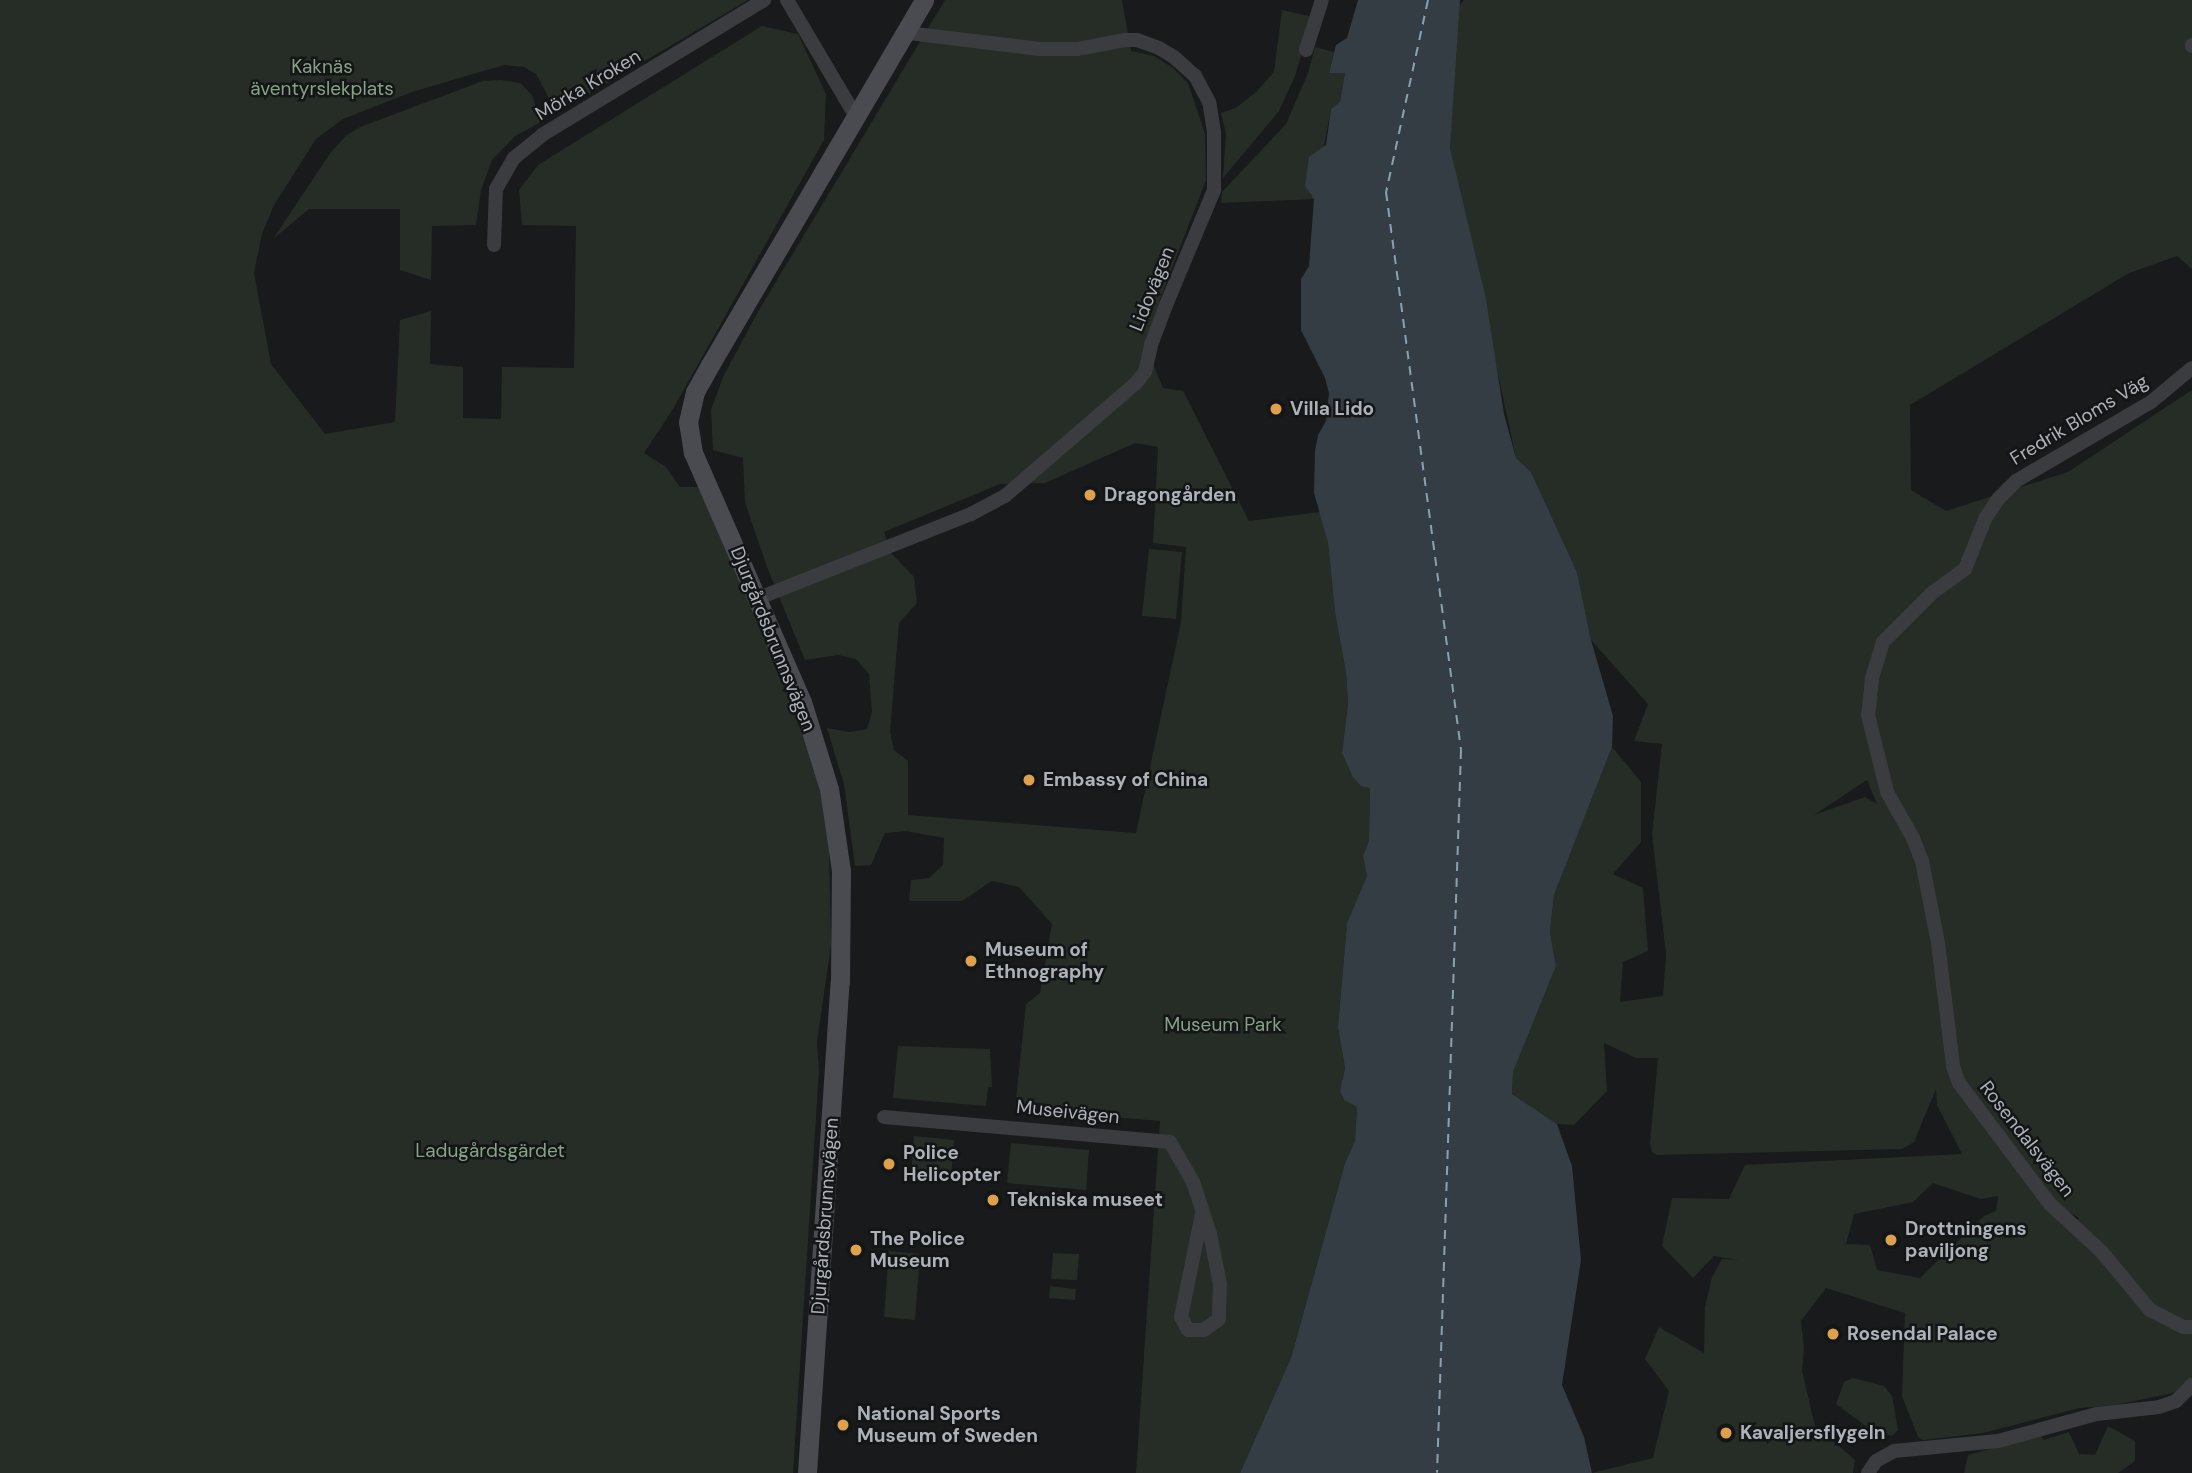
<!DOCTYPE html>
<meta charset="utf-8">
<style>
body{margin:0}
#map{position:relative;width:2192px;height:1473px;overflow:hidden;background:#191a1b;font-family:"DM Sans",sans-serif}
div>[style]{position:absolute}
.green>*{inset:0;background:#262d26}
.water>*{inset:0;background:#343d43}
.ferry>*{height:2px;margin-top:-1px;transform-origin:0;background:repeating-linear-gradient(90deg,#88a1b0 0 9px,transparent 0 16px)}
.street>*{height:14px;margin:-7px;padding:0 7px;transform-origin:7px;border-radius:7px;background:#3b3c40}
.secondary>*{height:19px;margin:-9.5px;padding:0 9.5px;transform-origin:9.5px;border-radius:9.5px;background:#494b50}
.dots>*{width:19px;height:19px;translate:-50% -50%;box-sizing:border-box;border:4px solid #141516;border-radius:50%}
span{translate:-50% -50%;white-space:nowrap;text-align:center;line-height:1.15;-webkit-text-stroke:5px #141516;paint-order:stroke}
.park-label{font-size:19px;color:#87a287}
.street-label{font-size:19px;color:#adb2b9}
.poi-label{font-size:19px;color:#adb2b9;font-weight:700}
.left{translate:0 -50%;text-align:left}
</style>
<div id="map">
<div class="green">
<i style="clip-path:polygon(0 0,748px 0,557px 113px,536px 74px,524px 67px,504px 65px,412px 92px,343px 119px,316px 139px,274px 205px,262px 234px,254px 273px,271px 364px,325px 434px,395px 422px,400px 320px,431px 311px,430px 364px,463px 367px,463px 418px,501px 419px,502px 367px,574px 368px,576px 226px,522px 225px,519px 190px,538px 165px,762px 26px,798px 34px,826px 94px,824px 140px,673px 409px,644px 453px,666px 467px,680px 487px,700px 487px,802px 720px,822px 799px,829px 848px,831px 945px,817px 1042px,819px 1070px,793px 1473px,0 1473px)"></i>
<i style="clip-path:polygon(evenodd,945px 0,1122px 0,1131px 51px,1154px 56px,1173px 68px,1188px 83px,1205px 134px,1206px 180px,1159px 302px,1148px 352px,1163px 388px,1183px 391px,1249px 521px,1320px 512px,1328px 543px,1335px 612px,1346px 673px,1348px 704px,1342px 753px,1370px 788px,1369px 840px,1363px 856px,1367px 876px,1347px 923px,1338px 1027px,1345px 1068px,1340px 1091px,1344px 1100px,1357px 1107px,1355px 1141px,1345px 1163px,1291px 1358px,1240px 1473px,1136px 1473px,1160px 1121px,1015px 1109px,1026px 1004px,1040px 993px,1052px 924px,1019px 887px,992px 881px,962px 901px,909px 901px,911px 880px,929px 878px,943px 865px,944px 838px,906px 831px,885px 833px,871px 865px,855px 866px,844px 784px,827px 728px,849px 732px,867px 729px,872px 712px,869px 674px,856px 659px,838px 655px,805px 660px,767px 567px,745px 502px,743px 458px,713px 450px,711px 410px,723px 377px,759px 310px,945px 0,1135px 443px,1158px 447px,1153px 543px,1186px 547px,1181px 622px,1136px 833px,908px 815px,908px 761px,894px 750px,890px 732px,899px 623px,917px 603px,914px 577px,891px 553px,884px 532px,1000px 484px,1045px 483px,1135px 443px)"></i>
<i style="clip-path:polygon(evenodd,1464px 0,2192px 0,2192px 269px,2177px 256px,2129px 273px,1910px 405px,1911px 490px,1946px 511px,2068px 472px,2192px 390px,2192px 1378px,2173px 1393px,2115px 1405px,2080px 1408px,1983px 1433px,1923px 1440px,1918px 1437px,1902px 1396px,1905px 1313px,1826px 1288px,1801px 1321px,1804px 1348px,1802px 1371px,1815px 1426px,1855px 1460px,1853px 1473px,1592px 1473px,1653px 1458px,1669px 1391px,1645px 1359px,1659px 1327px,1704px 1353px,1705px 1307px,1712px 1277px,1722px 1259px,1739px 1260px,1714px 1256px,1693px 1278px,1662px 1246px,1672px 1198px,1729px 1199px,1745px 1165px,1962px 1154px,1937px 1105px,1936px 1089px,1914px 1142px,1902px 1149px,1657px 1155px,1652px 1152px,1650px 1143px,1658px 1058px,1636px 1058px,1604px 1043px,1607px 1091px,1574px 1125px,1557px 1124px,1512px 1094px,1513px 1072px,1556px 966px,1550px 932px,1554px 895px,1612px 747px,1641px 782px,1641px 842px,1613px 874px,1643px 888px,1648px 951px,1623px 962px,1620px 1002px,1663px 996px,1666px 954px,1652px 834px,1662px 744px,1634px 741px,1648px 704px,1591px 640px,1577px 572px,1531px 472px,1516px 458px,1450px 148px,1458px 7px,1464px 0,1867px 780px,1877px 804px,1865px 797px,1814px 815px,1867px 780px,1464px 0,1933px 1183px,1981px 1199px,1998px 1196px,1996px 1211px,1984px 1216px,1920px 1278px,1877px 1270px,1870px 1245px,1846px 1244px,1854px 1214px,1913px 1202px,1933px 1183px,1464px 0,2045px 1199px,2079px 1218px,2079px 1219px,2067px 1226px,2045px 1199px)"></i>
<i style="clip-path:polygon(1282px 10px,1313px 17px,1295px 76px,1279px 111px,1223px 178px,1226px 134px,1221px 113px,1236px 108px,1256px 92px,1274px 72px)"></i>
<i style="clip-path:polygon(1315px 47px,1334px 52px,1329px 72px,1345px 73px,1340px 103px,1331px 109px,1314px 199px,1221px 203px,1222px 192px,1286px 124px,1308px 73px)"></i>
<i style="clip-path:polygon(501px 80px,520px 83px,532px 95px,541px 122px,515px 136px,492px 160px,481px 190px,476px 225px,432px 226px,431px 280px,400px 270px,400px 209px,309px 209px,273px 239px,331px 152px,347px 135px,360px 127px,483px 81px)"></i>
<i style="clip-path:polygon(1149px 549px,1182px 552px,1176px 619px,1142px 616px)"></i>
<i style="clip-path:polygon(898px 1046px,990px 1049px,992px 1087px,988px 1087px,986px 1106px,893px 1098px)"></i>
<i style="clip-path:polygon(914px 1136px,954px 1140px,951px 1177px,911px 1174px)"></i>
<i style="clip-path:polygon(1011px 1143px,1089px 1150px,1086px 1190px,1007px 1183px)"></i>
<i style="clip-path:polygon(889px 1251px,920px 1254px,915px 1320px,884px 1317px)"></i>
<i style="clip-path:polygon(1053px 1253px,1079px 1254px,1077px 1280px,1051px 1279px)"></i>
<i style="clip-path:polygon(1050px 1286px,1076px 1289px,1075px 1300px,1049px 1298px)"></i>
<i style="clip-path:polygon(1853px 1378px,1884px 1386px,1892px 1396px,1898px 1430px,1892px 1436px,1871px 1430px,1836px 1404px,1844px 1382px)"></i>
<i style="clip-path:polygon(2108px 1426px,2135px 1441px,2135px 1461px,2118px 1473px,1964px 1473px,1968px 1455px,2040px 1435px,2044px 1440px,2069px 1432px,2079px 1454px,2095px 1455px)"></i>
</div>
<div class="water">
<i style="clip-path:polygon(1358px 0,1460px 0,1450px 148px,1486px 299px,1504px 414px,1516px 458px,1531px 472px,1577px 572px,1591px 640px,1613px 716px,1612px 747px,1554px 895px,1550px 932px,1556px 966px,1513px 1072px,1512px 1094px,1557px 1124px,1572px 1166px,1581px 1260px,1562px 1385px,1584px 1437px,1592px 1473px,1240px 1473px,1291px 1358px,1345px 1163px,1355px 1141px,1357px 1107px,1344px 1100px,1340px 1091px,1345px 1068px,1338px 1027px,1347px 923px,1367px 876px,1363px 856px,1369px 840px,1370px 788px,1361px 786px,1353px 777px,1342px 753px,1348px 704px,1346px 673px,1335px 612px,1328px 543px,1314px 493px,1315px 451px,1318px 435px,1326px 421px,1329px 393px,1325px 378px,1301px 330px,1301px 279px,1309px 266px,1314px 199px,1305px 186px,1309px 157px,1326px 145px,1331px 109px,1340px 102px,1345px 73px,1329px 73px,1336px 45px,1347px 38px)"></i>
</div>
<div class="ferry">
<i style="left:1428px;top:0;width:197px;rotate:102.3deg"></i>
<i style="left:1386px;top:192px;width:563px;rotate:82.34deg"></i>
<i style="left:1461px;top:750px;width:723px;rotate:91.9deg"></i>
</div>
<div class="street">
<i style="left:787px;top:0;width:134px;rotate:59.4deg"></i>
<i style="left:2192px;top:45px;width:1px;rotate:90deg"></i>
<i style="left:1306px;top:50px;width:52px;rotate:-72.3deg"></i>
<i style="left:494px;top:245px;width:56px;rotate:-88deg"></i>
<i style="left:496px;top:189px;width:36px;rotate:-60deg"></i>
<i style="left:514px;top:158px;width:36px;rotate:-39deg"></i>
<i style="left:542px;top:135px;width:260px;rotate:-31.3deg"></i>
<i style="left:2192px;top:368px;width:53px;rotate:140.3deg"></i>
<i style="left:2151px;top:402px;width:156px;rotate:149.7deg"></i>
<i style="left:2016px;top:481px;width:25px;rotate:135deg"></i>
<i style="left:1998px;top:499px;width:24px;rotate:123deg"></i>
<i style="left:1985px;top:519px;width:54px;rotate:111.8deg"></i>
<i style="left:1965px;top:569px;width:41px;rotate:144deg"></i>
<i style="left:1932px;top:593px;width:69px;rotate:135deg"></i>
<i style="left:1883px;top:642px;width:39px;rotate:107deg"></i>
<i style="left:1872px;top:679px;width:36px;rotate:96deg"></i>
<i style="left:1868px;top:715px;width:79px;rotate:76.1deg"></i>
<i style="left:1887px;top:792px;width:53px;rotate:60.5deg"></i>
<i style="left:1913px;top:838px;width:25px;rotate:69deg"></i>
<i style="left:1922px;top:861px;width:84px;rotate:79deg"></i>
<i style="left:1938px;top:943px;width:124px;rotate:83deg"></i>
<i style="left:1953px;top:1066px;width:18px;rotate:71deg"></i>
<i style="left:1959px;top:1083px;width:151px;rotate:53.1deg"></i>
<i style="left:2050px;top:1204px;width:69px;rotate:42.7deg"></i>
<i style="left:2101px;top:1251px;width:77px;rotate:50.3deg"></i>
<i style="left:2150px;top:1310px;width:38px;rotate:27deg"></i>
<i style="left:2184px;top:1327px;width:8px"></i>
<i style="left:759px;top:598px;width:228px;rotate:-21.6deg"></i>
<i style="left:971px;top:514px;width:38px;rotate:-28deg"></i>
<i style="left:1005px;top:496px;width:173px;rotate:-40.8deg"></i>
<i style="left:1136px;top:383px;width:14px;rotate:-51deg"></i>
<i style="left:1145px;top:372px;width:28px;rotate:-77deg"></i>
<i style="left:1151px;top:345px;width:43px;rotate:-69.4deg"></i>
<i style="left:1166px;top:305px;width:125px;rotate:-67.3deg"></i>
<i style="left:1214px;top:190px;width:58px;rotate:-90deg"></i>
<i style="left:1214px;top:132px;width:30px;rotate:-99deg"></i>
<i style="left:1209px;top:102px;width:30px;rotate:-118deg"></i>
<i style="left:1195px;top:76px;width:28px;rotate:-138deg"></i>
<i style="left:1174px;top:57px;width:17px;rotate:-149deg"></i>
<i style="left:1159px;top:48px;width:23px;rotate:-160deg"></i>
<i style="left:1137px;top:40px;width:12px;rotate:180deg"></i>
<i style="left:1125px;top:40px;width:49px;rotate:169.4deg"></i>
<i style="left:1077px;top:49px;width:37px;rotate:180deg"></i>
<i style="left:1040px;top:49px;width:134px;rotate:-173.1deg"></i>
<i style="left:884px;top:1117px;width:287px;rotate:5deg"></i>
<i style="left:1170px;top:1142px;width:46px;rotate:60.1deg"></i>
<i style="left:1193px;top:1182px;width:55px;rotate:71.9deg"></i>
<i style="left:1210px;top:1234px;width:51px;rotate:78.7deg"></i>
<i style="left:1220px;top:1284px;width:35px;rotate:92deg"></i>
<i style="left:1219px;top:1319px;width:19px;rotate:144deg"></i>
<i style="left:1204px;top:1330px;width:16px;rotate:180deg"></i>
<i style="left:1188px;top:1330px;width:15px;rotate:-118deg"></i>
<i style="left:1181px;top:1317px;width:105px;rotate:-78.5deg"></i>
<i style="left:1868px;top:1473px;width:14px;rotate:-56deg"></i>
<i style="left:1876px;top:1461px;width:21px;rotate:-29deg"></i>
<i style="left:1894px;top:1451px;width:104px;rotate:-5.5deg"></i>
<i style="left:1998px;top:1441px;width:103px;rotate:-15.3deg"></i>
<i style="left:2097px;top:1414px;width:62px;rotate:-6.4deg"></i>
<i style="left:2159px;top:1407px;width:18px;rotate:-19deg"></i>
<i style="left:2176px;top:1401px;width:23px;rotate:-45deg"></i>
</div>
<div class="secondary">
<i style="left:807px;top:1473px;width:492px;rotate:-86.2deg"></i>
<i style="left:840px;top:982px;width:111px;rotate:-89.5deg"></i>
<i style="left:841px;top:871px;width:83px;rotate:-98.3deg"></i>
<i style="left:829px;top:789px;width:91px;rotate:-107.2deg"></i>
<i style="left:802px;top:702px;width:272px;rotate:-113.6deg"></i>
<i style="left:693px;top:453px;width:31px;rotate:-99deg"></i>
<i style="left:688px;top:422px;width:31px;rotate:-77deg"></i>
<i style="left:695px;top:392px;width:31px;rotate:-61deg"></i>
<i style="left:710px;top:365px;width:423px;rotate:-59.6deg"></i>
</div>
<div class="dots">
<i style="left:1276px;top:409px;background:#dfa04e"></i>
<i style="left:1090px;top:495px;background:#dfa04e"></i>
<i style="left:1029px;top:780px;background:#dfa04e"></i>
<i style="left:971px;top:961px;background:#dfa04e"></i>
<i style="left:889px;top:1164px;background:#dfa04e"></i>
<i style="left:993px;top:1200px;background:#dfa04e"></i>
<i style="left:1891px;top:1240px;background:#dfa04e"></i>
<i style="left:856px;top:1250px;background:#dfa04e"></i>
<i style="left:1833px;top:1334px;background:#dfa04e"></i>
<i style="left:843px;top:1425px;background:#dfa04e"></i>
<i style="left:1726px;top:1433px;background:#dfa04e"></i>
</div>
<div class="park-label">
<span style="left:322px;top:78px">Kaknäs<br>äventyrslekplats</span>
<span style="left:1223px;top:1025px">Museum Park</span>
<span style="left:490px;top:1151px">Ladugårdsgärdet</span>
</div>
<div class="street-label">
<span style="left:588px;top:85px;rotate:-31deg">Mörka Kroken</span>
<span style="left:1152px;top:289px;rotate:-68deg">Lidovägen</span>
<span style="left:2079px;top:420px;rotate:-31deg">Fredrik Bloms Väg</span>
<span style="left:773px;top:639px;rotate:68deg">Djurgårdsbrunnsvägen</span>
<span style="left:1068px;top:1112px;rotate:6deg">Museivägen</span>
<span style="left:2027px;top:1139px;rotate:52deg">Rosendalsvägen</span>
<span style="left:825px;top:1216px;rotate:-86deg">Djurgårdsbrunnsvägen</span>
</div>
<div class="poi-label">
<span class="left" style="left:1290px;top:409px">Villa Lido</span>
<span class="left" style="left:1104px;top:495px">Dragongården</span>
<span class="left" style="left:1043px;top:780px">Embassy of China</span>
<span class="left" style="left:985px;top:961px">Museum of<br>Ethnography</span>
<span class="left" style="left:903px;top:1164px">Police<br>Helicopter</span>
<span class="left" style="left:1007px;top:1200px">Tekniska museet</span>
<span class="left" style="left:1905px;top:1240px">Drottningens<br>paviljong</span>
<span class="left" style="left:870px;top:1250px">The Police<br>Museum</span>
<span class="left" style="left:1847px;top:1334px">Rosendal Palace</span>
<span class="left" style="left:857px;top:1425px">National Sports<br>Museum of Sweden</span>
<span class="left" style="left:1740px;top:1433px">Kavaljersflygeln</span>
</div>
</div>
